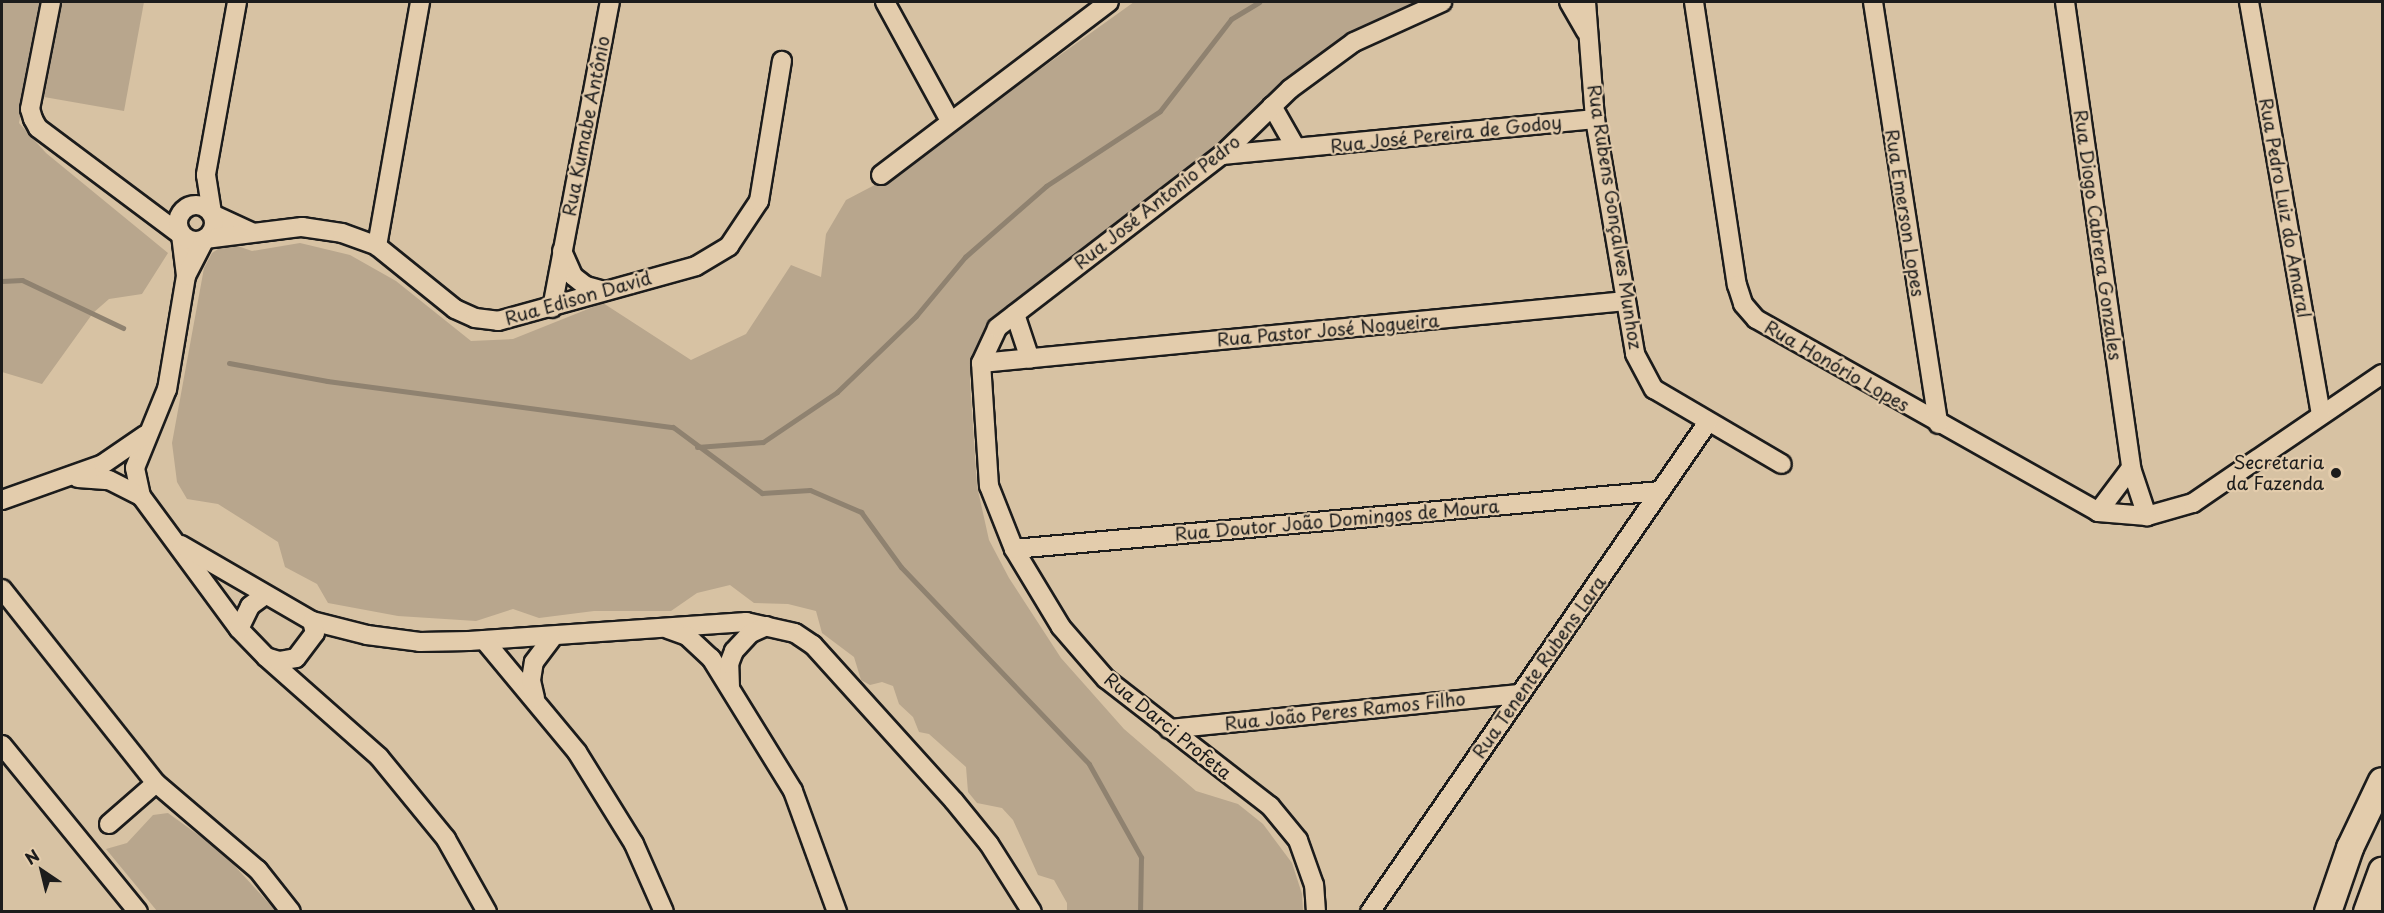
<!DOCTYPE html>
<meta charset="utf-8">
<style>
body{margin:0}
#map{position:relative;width:2384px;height:913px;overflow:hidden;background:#d7c2a3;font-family:"Playpen Sans",sans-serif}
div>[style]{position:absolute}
.green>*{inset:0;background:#b8a68d}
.stream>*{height:5px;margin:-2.5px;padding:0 2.5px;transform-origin:2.5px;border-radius:2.5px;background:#8f8270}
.roads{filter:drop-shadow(2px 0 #1c1c1c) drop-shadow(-2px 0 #1c1c1c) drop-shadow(0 2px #1c1c1c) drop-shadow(0 -2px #1c1c1c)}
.minor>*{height:18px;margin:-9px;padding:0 9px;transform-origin:9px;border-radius:9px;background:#e3ccac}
.minor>.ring{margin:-9px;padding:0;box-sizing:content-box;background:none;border:18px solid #e3ccac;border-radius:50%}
.secondary>*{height:26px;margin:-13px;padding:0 13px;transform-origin:13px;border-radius:13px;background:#e3ccac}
.dots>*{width:16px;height:16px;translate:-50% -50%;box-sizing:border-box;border:3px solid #e3ccac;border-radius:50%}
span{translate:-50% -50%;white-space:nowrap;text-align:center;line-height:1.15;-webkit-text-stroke:4.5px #e3ccac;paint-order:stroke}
.street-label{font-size:18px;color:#1c1c1c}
.poi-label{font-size:18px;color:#1c1c1c}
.right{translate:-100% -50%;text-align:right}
.frame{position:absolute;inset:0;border:3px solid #1c1c1c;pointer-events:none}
.north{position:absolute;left:12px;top:841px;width:60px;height:60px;-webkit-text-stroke:4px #e3ccac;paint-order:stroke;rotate:325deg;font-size:16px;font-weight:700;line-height:24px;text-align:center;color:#1c1c1c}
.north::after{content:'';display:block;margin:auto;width:21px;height:27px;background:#1c1c1c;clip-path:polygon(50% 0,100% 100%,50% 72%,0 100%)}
</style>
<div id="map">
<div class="green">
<i style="clip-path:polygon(2px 2px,43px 2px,19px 123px,46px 153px,168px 253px,142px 294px,109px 299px,93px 313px,42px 384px,2px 372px)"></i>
<i style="clip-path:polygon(61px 2px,144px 2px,124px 111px,44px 97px)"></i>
<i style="clip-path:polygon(1134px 2px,1420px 2px,1349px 36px,1317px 59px,1263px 101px,1213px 149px,1019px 298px,989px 325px,978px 343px,970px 381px,977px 486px,989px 540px,1009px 578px,1061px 658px,1124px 729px,1196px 791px,1238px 804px,1263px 824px,1292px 863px,1302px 894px,1303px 911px,1067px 911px,1067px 903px,1054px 880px,1038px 875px,1013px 820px,1002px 808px,977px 803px,968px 792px,966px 767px,929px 734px,919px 732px,913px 717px,899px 704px,893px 686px,882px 682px,870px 685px,861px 680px,854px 657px,822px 633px,816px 611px,788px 604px,754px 603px,730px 585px,697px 593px,671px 611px,594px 611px,539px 618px,513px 609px,476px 621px,398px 616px,328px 603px,317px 584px,285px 567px,278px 542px,218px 504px,187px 499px,177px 482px,172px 443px,204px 268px,212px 253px,224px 245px,232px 244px,252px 251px,300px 243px,350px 255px,396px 281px,471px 341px,513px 339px,603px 303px,691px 360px,746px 334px,791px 265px,821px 277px,826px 234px,846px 200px,888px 178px)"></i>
<i style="clip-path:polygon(168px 813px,222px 852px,276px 911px,157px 911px,106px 849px,127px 843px,153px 815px)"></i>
</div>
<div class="stream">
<i style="left:2px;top:281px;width:20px;rotate:-3deg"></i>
<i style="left:22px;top:280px;width:112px;rotate:25.4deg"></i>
<i style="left:229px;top:363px;width:100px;rotate:10.4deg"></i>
<i style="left:327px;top:381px;width:349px;rotate:7.6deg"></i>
<i style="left:673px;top:427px;width:111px;rotate:36.6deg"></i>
<i style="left:762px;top:493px;width:48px;rotate:-3.6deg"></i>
<i style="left:810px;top:490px;width:56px;rotate:23.3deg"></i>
<i style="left:861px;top:512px;width:68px;rotate:54deg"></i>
<i style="left:901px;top:567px;width:272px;rotate:46.3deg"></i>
<i style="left:1089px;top:764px;width:107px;rotate:60.8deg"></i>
<i style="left:1141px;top:857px;width:55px;rotate:91deg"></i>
<i style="left:697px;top:447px;width:66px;rotate:-4.3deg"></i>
<i style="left:763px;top:442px;width:89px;rotate:-34deg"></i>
<i style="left:837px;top:392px;width:110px;rotate:-43.9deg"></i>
<i style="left:916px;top:316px;width:77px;rotate:-50.3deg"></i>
<i style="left:965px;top:257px;width:108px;rotate:-41.2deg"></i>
<i style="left:1046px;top:186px;width:136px;rotate:-33.3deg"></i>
<i style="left:1160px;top:111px;width:116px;rotate:-52.3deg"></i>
<i style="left:1231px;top:19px;width:33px;rotate:-31deg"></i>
</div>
<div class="roads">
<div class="minor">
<i style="left:51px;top:2px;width:109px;rotate:101.1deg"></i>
<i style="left:30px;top:109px;width:10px;rotate:73deg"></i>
<i style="left:33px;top:119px;width:10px;rotate:61deg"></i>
<i style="left:38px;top:128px;width:179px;rotate:36.8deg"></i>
<i style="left:181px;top:235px;width:41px;rotate:83deg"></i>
<i style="left:186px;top:276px;width:115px;rotate:99.5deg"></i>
<i style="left:167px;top:389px;width:85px;rotate:112.1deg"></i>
<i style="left:135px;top:468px;width:29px;rotate:78deg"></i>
<i style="left:141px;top:496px;width:165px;rotate:53.6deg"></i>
<i style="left:239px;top:629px;width:39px;rotate:46deg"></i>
<i style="left:266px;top:657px;width:151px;rotate:41.5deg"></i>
<i style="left:379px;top:757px;width:106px;rotate:50.7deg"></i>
<i style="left:446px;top:839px;width:84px;rotate:60.7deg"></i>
<i style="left:237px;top:2px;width:176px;rotate:100.2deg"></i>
<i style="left:206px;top:175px;width:39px;rotate:81deg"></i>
<i style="left:212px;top:214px;width:43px;rotate:24.8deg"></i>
<i style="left:885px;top:2px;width:133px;rotate:61.3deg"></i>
<i style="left:1569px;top:2px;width:34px;rotate:60deg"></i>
<i style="left:1586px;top:2px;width:117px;rotate:85.6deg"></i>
<i style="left:1595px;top:119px;width:238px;rotate:80.3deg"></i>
<i style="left:1635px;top:354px;width:40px;rotate:62deg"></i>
<i style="left:1654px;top:389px;width:148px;rotate:30.4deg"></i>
<i style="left:1694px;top:2px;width:286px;rotate:81.4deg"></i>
<i style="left:1737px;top:285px;width:20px;rotate:72deg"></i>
<i style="left:1743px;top:304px;width:20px;rotate:49deg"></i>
<i style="left:1756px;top:319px;width:393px;rotate:29.4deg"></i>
<i style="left:2098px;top:512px;width:49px;rotate:4.7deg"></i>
<i style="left:2147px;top:516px;width:48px;rotate:-15.8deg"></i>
<i style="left:2193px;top:503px;width:229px;rotate:-34.3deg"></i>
<i style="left:1873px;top:2px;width:427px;rotate:81.2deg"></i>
<i style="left:2065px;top:2px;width:471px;rotate:81.9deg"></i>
<i style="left:2131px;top:468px;width:51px;rotate:71.6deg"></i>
<i style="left:2249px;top:2px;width:418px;rotate:80.1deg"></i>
<i style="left:1272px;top:106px;width:48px;rotate:60.3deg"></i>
<i style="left:1222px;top:155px;width:375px;rotate:-5.5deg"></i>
<i style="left:881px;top:175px;width:286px;rotate:-37.2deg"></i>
<i class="ring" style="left:178px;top:205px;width:18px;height:18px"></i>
<i style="left:377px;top:246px;width:248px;rotate:-80deg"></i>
<i style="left:562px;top:251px;width:27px;rotate:66deg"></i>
<i style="left:573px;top:276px;width:16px;rotate:38deg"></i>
<i style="left:586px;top:286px;width:16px;rotate:15deg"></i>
<i style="left:186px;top:276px;width:42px;rotate:-62.8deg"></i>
<i style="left:205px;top:239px;width:98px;rotate:-7.1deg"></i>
<i style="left:302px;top:227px;width:40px;rotate:8.5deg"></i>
<i style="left:342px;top:233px;width:37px;rotate:20deg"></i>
<i style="left:377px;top:246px;width:100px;rotate:38.9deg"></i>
<i style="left:455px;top:309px;width:22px;rotate:24deg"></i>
<i style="left:475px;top:318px;width:23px;rotate:7deg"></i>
<i style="left:498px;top:321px;width:205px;rotate:-15.5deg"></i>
<i style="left:696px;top:266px;width:39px;rotate:-31deg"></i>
<i style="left:729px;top:246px;width:54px;rotate:-56.3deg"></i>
<i style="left:759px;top:201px;width:142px;rotate:-80.7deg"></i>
<i style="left:552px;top:308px;width:311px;rotate:-79.3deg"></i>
<i style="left:1015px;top:314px;width:47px;rotate:71.6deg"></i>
<i style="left:981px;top:363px;width:648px;rotate:-5.49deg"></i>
<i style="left:78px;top:478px;width:31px;rotate:4deg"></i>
<i style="left:109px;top:480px;width:36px;rotate:27deg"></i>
<i style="left:2px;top:500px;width:107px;rotate:-19.6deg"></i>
<i style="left:103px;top:464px;width:51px;rotate:-34.6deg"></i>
<i style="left:2098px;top:512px;width:55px;rotate:-53.1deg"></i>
<i style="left:181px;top:545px;width:151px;rotate:30.1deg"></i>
<i style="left:312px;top:621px;width:57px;rotate:14.3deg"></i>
<i style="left:367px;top:635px;width:53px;rotate:7.5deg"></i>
<i style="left:420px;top:642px;width:49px;rotate:-1.2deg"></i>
<i style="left:469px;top:641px;width:278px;rotate:-3.9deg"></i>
<i style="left:746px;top:622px;width:50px;rotate:12.7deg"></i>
<i style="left:795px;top:633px;width:22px;rotate:34deg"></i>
<i style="left:813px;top:645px;width:210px;rotate:47.9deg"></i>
<i style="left:954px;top:801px;width:55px;rotate:50.9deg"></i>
<i style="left:989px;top:844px;width:80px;rotate:57.7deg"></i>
<i style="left:1014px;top:549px;width:649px;rotate:-5.13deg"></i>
<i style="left:2px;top:589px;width:248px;rotate:51.6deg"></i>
<i style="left:156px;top:783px;width:134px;rotate:40.5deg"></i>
<i style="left:258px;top:870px;width:53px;rotate:51.8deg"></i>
<i style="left:239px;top:629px;width:25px;rotate:-64deg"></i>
<i style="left:250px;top:606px;width:19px;rotate:-36deg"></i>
<i style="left:668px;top:629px;width:20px;rotate:20deg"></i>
<i style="left:687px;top:636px;width:33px;rotate:43deg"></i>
<i style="left:711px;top:658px;width:156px;rotate:58.3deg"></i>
<i style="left:793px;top:791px;width:129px;rotate:70deg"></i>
<i style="left:484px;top:640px;width:146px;rotate:50.3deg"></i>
<i style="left:577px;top:752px;width:108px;rotate:58.2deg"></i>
<i style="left:634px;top:844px;width:74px;rotate:66.2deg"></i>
<i style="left:266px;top:657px;width:14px;rotate:17deg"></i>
<i style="left:279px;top:661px;width:17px;rotate:-10deg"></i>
<i style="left:296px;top:658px;width:31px;rotate:-53deg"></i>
<i style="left:315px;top:633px;width:12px;rotate:-104deg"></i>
<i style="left:730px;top:687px;width:23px;rotate:-92deg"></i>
<i style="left:729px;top:664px;width:14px;rotate:-69deg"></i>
<i style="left:734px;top:651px;width:25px;rotate:-47deg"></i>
<i style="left:751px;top:633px;width:17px;rotate:-24deg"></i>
<i style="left:535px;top:698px;width:18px;rotate:-103deg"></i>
<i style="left:531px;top:680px;width:18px;rotate:-81deg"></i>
<i style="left:534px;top:662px;width:31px;rotate:-53deg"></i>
<i style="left:1169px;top:729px;width:353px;rotate:-5.7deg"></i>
<i style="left:2px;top:745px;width:215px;rotate:50.8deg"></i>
<i style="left:109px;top:824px;width:62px;rotate:-41.1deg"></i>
<i style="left:1316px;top:912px;width:27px;rotate:-94deg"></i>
<i style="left:1314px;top:885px;width:48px;rotate:-109.6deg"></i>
<i style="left:1298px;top:840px;width:44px;rotate:-129.5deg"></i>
<i style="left:1270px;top:806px;width:207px;rotate:-142.2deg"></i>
<i style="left:1106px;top:679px;width:69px;rotate:-130.9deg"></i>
<i style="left:1061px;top:627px;width:91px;rotate:-121.1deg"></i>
<i style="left:1014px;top:549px;width:68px;rotate:-111.6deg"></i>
<i style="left:989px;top:486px;width:123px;rotate:-93.7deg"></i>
<i style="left:981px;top:363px;width:38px;rotate:-65deg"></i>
<i style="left:997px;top:328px;width:284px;rotate:-37.6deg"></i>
<i style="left:1222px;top:155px;width:95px;rotate:-44.1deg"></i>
<i style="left:1290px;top:89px;width:79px;rotate:-36.3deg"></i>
<i style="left:1354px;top:42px;width:97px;rotate:-24.4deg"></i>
<i style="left:1370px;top:912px;width:595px;rotate:-55.4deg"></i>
</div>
<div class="secondary">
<i style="left:2328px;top:912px;width:68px;rotate:-71deg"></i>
<i style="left:2350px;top:848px;width:74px;rotate:-64.5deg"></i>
<i style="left:2367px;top:912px;width:44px;rotate:-69.9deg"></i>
</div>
</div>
<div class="dots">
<i style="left:2336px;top:473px;background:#1c1c1c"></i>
</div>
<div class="street-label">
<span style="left:586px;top:126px;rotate:-79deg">Rua Kumabe Antônio</span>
<span style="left:1446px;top:134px;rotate:-6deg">Rua José Pereira de Godoy</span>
<span style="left:1157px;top:202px;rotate:-38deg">Rua José Antonio Pedro</span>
<span style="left:2285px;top:208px;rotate:80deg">Rua Pedro Luiz do Amaral</span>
<span style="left:1905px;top:213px;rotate:81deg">Rua Emerson Lopes</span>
<span style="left:1615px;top:217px;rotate:81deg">Rua Rubens Gonçalves Munhoz</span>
<span style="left:2098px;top:235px;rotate:82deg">Rua Diogo Cabrera Gonzales</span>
<span style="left:578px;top:298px;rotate:-16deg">Rua Edison David</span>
<span style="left:1328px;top:330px;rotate:-5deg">Rua Pastor José Nogueira</span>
<span style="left:1837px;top:366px;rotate:30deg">Rua Honório Lopes</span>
<span style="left:1337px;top:520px;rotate:-5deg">Rua Doutor João Domingos de Moura</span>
<span style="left:1539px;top:667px;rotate:-55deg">Rua Tenente Rubens Lara</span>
<span style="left:1345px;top:711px;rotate:-6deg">Rua João Peres Ramos Filho</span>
<span style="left:1168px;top:726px;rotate:39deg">Rua Darci Profeta</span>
</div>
<div class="poi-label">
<span class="right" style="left:2324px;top:473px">Secretaria<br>da Fazenda</span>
</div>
<div class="frame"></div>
<div class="north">N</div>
</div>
